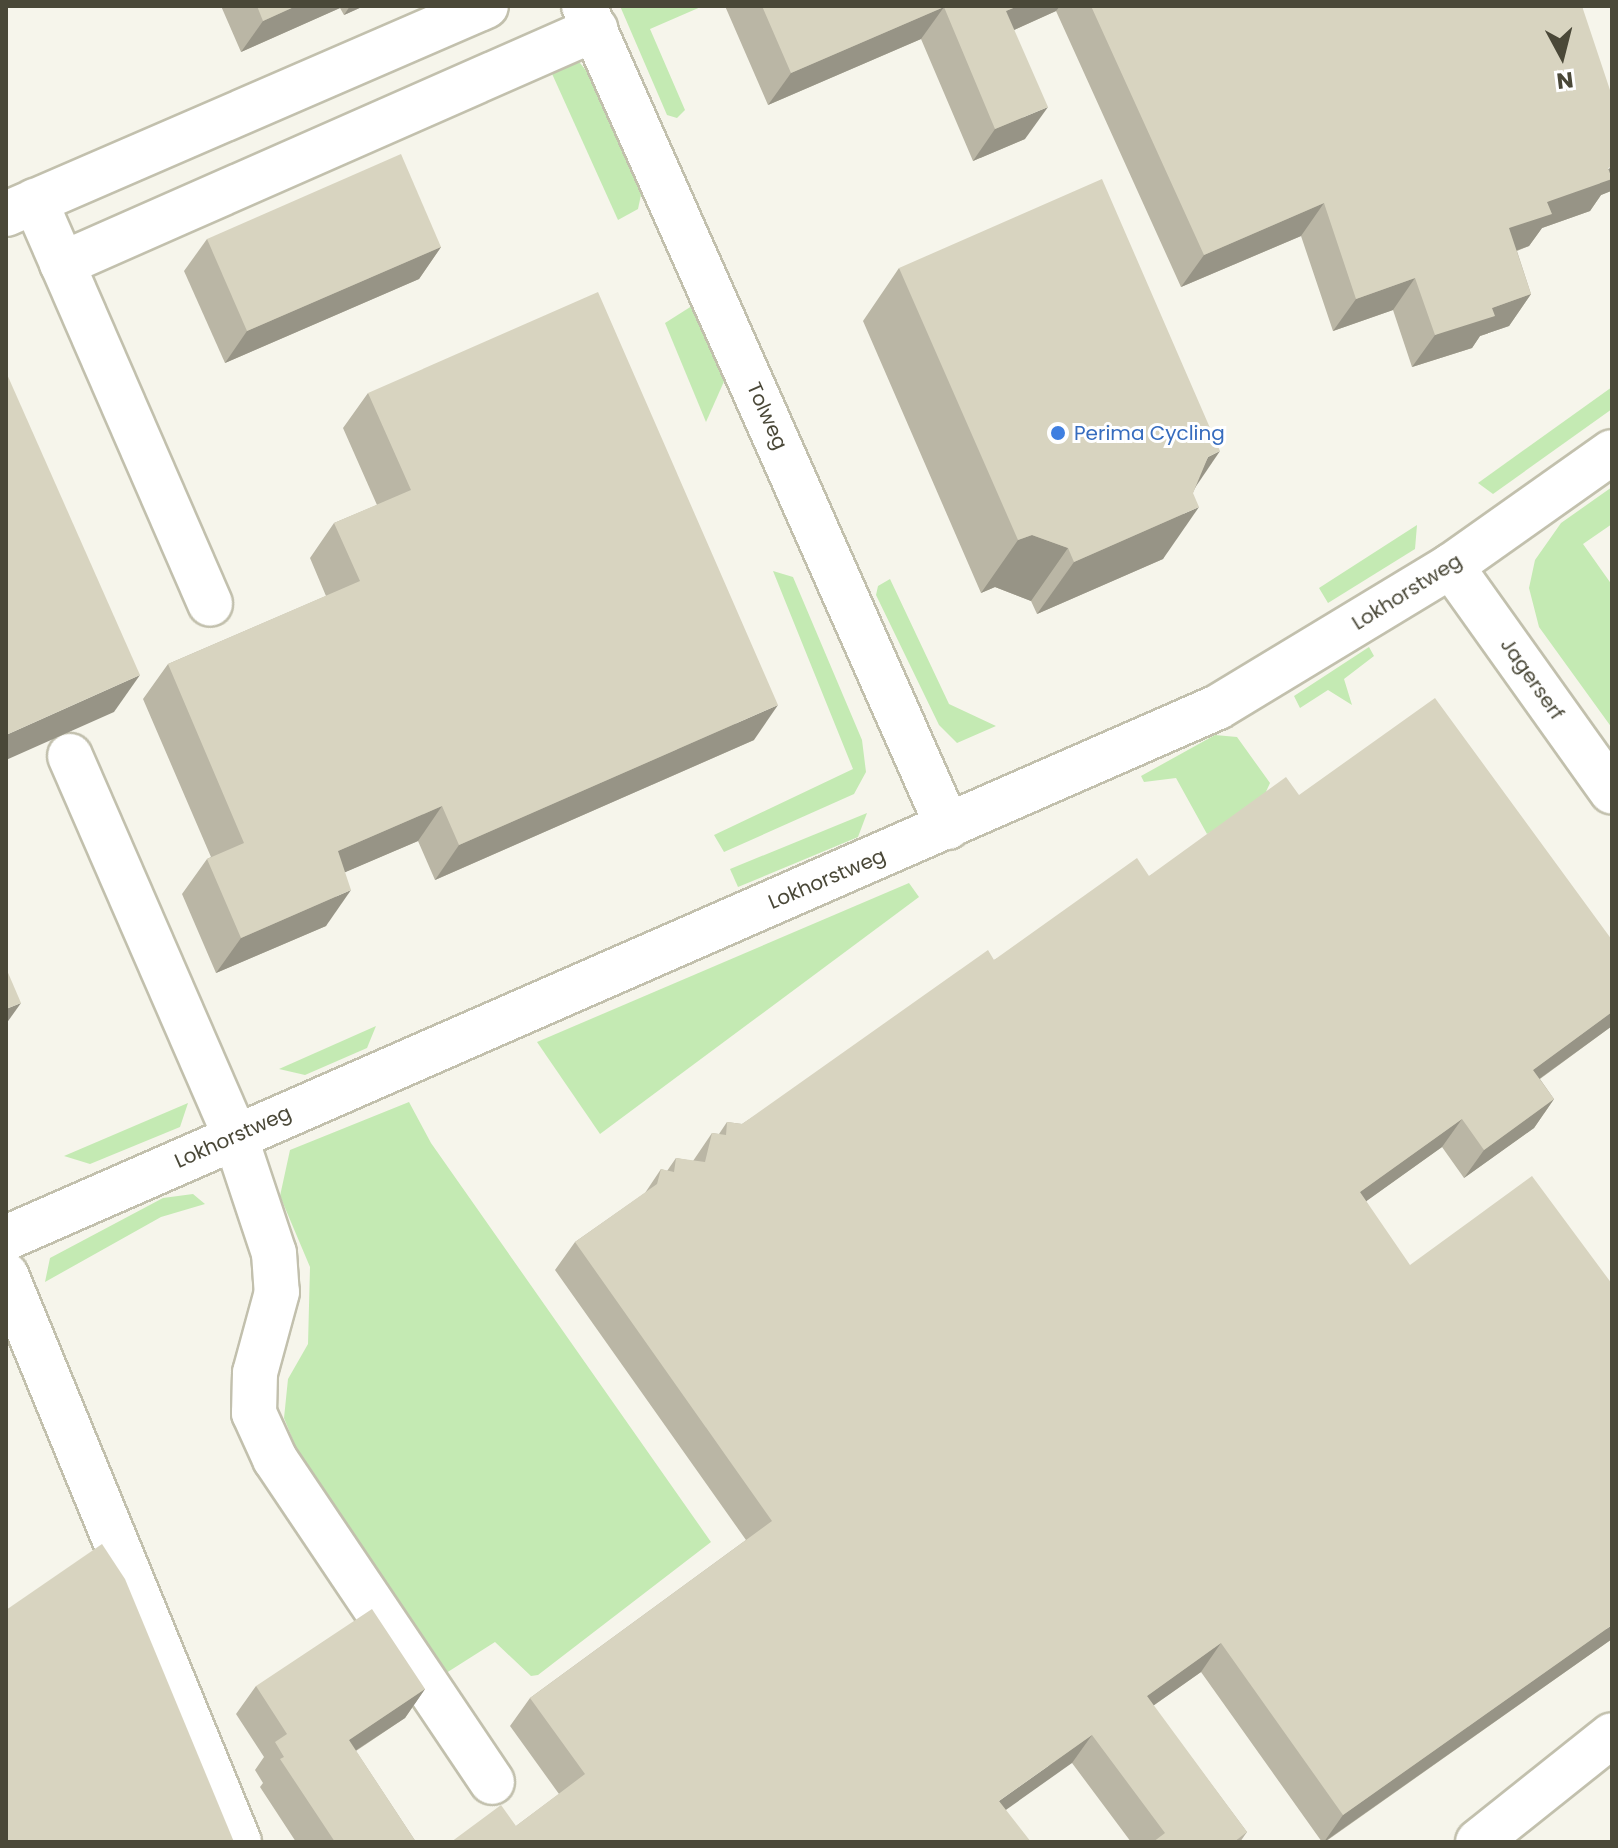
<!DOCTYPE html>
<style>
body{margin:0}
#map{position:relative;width:1618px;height:1848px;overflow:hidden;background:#f6f5eb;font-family:Poppins,sans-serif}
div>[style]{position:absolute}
.green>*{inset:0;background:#c4eab3}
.roads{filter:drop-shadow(2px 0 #c2c0ad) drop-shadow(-2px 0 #c2c0ad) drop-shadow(0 2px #c2c0ad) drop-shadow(0 -2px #c2c0ad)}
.minor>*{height:44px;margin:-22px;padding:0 22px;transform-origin:22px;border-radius:22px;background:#fff}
.wall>*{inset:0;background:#bab6a5}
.shaded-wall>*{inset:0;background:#979486}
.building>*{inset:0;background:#d8d4c0}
.dots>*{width:22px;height:22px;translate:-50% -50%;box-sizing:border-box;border:4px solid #fff;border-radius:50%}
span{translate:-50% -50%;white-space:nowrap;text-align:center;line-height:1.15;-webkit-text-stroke:6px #fff;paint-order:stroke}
.street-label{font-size:20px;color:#4a4838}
.shop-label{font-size:20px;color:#366cbe}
.left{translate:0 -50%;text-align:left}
.frame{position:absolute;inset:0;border:8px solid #4a4838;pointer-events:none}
.north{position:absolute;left:1522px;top:16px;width:80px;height:80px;-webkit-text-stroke:6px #fff;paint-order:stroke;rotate:173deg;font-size:22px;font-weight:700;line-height:32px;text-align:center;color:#4a4838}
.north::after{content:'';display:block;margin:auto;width:28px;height:36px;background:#4a4838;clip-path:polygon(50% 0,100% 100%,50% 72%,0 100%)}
</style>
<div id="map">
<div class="green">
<i style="clip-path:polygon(620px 6px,703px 6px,650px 29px,685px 110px,677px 118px,667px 115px)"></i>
<i style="clip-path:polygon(544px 56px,576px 58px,596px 83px,642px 190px,638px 209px,618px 220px)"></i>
<i style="clip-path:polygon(695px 304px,726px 377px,706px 422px,665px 323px)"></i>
<i style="clip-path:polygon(1612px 387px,1612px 409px,1493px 494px,1478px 483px)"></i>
<i style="clip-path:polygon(1612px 487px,1612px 524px,1583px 544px,1612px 585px,1612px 728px,1539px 627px,1529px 588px,1535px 560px,1561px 523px)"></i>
<i style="clip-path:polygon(1417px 525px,1415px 549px,1328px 603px,1319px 588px)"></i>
<i style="clip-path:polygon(773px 571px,793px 577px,862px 740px,866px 772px,854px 794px,724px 852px,714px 835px,853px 769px)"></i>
<i style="clip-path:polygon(890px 579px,949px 704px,996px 726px,957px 743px,939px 725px,876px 595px,878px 586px)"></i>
<i style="clip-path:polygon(1369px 647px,1374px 656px,1344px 679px,1352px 705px,1328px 690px,1300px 708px,1294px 696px)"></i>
<i style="clip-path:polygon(1215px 735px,1237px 737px,1270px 783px,1259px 807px,1207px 834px,1176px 778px,1144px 782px,1141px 776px)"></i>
<i style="clip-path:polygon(867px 813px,858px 837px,738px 887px,730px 869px)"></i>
<i style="clip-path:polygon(909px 883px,919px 897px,600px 1134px,537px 1042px)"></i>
<i style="clip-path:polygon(376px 1026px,367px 1048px,305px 1075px,279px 1069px)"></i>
<i style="clip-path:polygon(409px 1102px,431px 1143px,711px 1542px,538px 1675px,531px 1676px,495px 1642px,443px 1675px,305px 1470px,284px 1418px,288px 1379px,308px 1344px,310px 1267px,280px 1196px,290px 1150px)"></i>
<i style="clip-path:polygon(188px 1103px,180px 1127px,90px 1164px,64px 1156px)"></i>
<i style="clip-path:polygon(193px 1194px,205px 1204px,161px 1217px,45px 1282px,50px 1258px,163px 1198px)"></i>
</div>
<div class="roads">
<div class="minor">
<i style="left:584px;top:6px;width:898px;rotate:66.09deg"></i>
<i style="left:35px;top:201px;width:439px;rotate:66.5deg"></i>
<i style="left:6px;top:214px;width:523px;rotate:-23.43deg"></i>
<i style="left:62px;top:264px;width:583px;rotate:-23.79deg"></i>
<i style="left:1451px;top:566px;width:277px;rotate:54.5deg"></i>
<i style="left:70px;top:756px;width:414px;rotate:66.5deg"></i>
<i style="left:235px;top:1136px;width:123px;rotate:71.6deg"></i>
<i style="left:274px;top:1253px;width:39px;rotate:86deg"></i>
<i style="left:277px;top:1292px;width:84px;rotate:105.2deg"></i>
<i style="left:255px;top:1373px;width:40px;rotate:91.4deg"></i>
<i style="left:254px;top:1413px;width:51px;rotate:65.5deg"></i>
<i style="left:275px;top:1459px;width:389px;rotate:56.1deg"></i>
<i style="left:6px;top:1238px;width:1323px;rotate:-23.66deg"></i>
<i style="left:1218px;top:707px;width:272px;rotate:-31.2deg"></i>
<i style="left:1451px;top:566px;width:197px;rotate:-35.3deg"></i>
<i style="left:6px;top:1275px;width:613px;rotate:67.66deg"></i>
<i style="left:1478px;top:1842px;width:171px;rotate:-38.6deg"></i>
</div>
</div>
<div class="wall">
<i style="clip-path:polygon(221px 6px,364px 6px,344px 15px,340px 8px,241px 52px)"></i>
<i style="clip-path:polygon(725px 6px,1582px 6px,1611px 191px,1601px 195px,1590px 211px,1542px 228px,1529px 246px,1517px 251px,1531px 294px,1509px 326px,1480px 336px,1472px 348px,1412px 367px,1393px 310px,1333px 331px,1301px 236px,1181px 287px,1056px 11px,1014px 30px,1025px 139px,973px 161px,921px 39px,768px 105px)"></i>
<i style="clip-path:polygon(207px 239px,441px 247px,419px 279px,225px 363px,184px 271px)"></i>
<i style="clip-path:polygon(899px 268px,1196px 486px,1163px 559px,1037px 614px,1031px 601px,995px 587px,981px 593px,863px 321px)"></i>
<i style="clip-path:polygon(368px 393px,754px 740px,435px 880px,418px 841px,345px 872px,326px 926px,216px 973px,182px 894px,207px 859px,211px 857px,143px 699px,168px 664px,326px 596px,310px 558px,334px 523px,377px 505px,343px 428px)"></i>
<i style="clip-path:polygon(1299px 795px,1612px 940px,1612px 1026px,1540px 1079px,1554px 1099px,1534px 1128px,1464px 1178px,1442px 1147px,1366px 1201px,1612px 1639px,1325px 1842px,1322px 1842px,1201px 1672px,1153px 1706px,1247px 1832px,1240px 1842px,1131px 1842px,1072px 1763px,516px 1826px,559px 1794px,510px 1726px,530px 1698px,746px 1540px,555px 1270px,575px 1242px,645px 1193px,661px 1169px,667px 1171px,676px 1158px,693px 1161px,712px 1133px,719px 1134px,727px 1122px,742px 1124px,994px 960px)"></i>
<i style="clip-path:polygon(256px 1686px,425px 1689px,405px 1718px,356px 1751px,416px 1842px,296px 1842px,260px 1787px,263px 1783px,255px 1770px,264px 1757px,236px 1714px)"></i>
</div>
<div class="shaded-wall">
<i style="clip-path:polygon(296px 6px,342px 6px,340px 8px,241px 52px,263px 21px)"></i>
<i style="clip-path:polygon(350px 6px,364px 6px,344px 15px)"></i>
<i style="clip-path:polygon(1018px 6px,1060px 6px,1056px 11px,983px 44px,1006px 11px)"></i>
<i style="clip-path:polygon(944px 7px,921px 39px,768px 105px,791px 73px)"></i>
<i style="clip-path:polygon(1048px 107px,1025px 139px,973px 161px,995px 129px)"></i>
<i style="clip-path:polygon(1612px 167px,1612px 189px,1611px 191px,1601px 195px,1590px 211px,1542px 228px,1529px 246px,1487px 261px,1509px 228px,1547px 202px)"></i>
<i style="clip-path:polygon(1324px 203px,1301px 236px,1181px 287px,1204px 255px)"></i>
<i style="clip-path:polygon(441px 247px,419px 279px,225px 363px,247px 331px)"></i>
<i style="clip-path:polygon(1415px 278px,1393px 310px,1333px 331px,1356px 299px)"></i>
<i style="clip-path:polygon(1531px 294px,1509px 326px,1480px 336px,1472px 348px,1412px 367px,1435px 335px,1492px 308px)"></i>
<i style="clip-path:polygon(1220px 451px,1184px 504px,1208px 457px)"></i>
<i style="clip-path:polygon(1199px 507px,1163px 559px,1037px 614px,1074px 562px)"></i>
<i style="clip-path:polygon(1032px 535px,1068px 548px,1031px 601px,995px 587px,981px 593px,1018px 540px)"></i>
<i style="clip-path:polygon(140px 675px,114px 712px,6px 760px,6px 735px)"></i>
<i style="clip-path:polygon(778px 705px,754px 740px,435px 880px,459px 845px)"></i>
<i style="clip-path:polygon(442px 806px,418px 841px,313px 886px,338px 851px)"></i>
<i style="clip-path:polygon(351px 890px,326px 926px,216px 973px,241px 938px)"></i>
<i style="clip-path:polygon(21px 1003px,6px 1024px,6px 1009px)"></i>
<i style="clip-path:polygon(1612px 1012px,1612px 1026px,1513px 1098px,1533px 1070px)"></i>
<i style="clip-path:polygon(1554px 1099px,1534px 1128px,1464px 1178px,1484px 1150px)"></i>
<i style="clip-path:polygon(1462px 1119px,1442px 1147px,1340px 1220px,1360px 1192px)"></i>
<i style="clip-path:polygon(1612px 1625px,1612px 1639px,1324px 1842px,1343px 1815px)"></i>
<i style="clip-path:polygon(1221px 1643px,1201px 1672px,1127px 1724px,1147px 1696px)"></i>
<i style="clip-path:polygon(425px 1689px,405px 1718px,329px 1768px,349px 1740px)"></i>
<i style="clip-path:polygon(1092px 1735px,1072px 1763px,979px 1829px,999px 1801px)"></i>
</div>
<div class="building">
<i style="clip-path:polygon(257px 6px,296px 6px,263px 21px)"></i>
<i style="clip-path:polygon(762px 6px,1018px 6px,1006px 11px,1048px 107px,995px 129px,944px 7px,791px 73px)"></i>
<i style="clip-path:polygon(1091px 6px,1582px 6px,1612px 96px,1612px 167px,1608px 168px,1612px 179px,1547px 202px,1552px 214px,1509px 228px,1531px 294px,1492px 308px,1495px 316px,1435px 335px,1415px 278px,1356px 299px,1324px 203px,1204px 255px)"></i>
<i style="clip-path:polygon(401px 154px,441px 247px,247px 331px,207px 239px)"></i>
<i style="clip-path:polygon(1102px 179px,1220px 451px,1208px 457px,1193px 493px,1199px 507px,1074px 562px,1068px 548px,1032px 535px,1018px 540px,899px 268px)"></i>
<i style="clip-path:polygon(598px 292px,778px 705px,459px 845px,442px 806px,338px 851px,351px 890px,241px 938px,207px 859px,244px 843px,168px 664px,360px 581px,334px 523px,411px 490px,368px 393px)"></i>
<i style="clip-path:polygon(6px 372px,140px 675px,6px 735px)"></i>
<i style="clip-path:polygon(1435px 698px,1612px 940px,1612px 1012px,1533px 1070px,1554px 1099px,1484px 1150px,1462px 1119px,1360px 1192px,1410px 1265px,1532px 1176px,1612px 1284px,1612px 1625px,1343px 1815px,1221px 1643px,1147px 1696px,1247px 1832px,1234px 1842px,1153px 1842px,1165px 1833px,1092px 1735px,999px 1801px,1031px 1842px,451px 1842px,501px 1805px,516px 1826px,585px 1774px,530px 1698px,772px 1521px,575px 1242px,657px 1184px,661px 1169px,674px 1172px,676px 1158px,705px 1162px,712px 1133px,726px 1135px,727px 1122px,742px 1124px,988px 950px,994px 960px,1137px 858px,1149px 876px,1286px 777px,1299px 795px)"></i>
<i style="clip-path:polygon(6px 968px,21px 1003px,6px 1009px)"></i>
<i style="clip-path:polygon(102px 1544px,125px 1579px,234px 1842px,6px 1842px,6px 1610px)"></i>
<i style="clip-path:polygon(372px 1609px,425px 1689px,349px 1740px,416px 1842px,335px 1842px,280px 1759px,284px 1757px,275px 1742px,287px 1734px,256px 1686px)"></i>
</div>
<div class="dots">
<i style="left:1058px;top:433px;background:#3f7fe0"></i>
</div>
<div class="street-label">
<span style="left:767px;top:416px;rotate:66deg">Tolweg</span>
<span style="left:1407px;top:592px;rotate:-32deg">Lokhorstweg</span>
<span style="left:1532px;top:679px;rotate:55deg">Jagerserf</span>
<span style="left:827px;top:879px;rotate:-23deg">Lokhorstweg</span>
<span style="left:233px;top:1137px;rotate:-24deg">Lokhorstweg</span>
</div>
<div class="shop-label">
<span class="left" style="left:1074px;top:433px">Perima Cycling</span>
</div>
<div class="frame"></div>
<div class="north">N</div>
</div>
